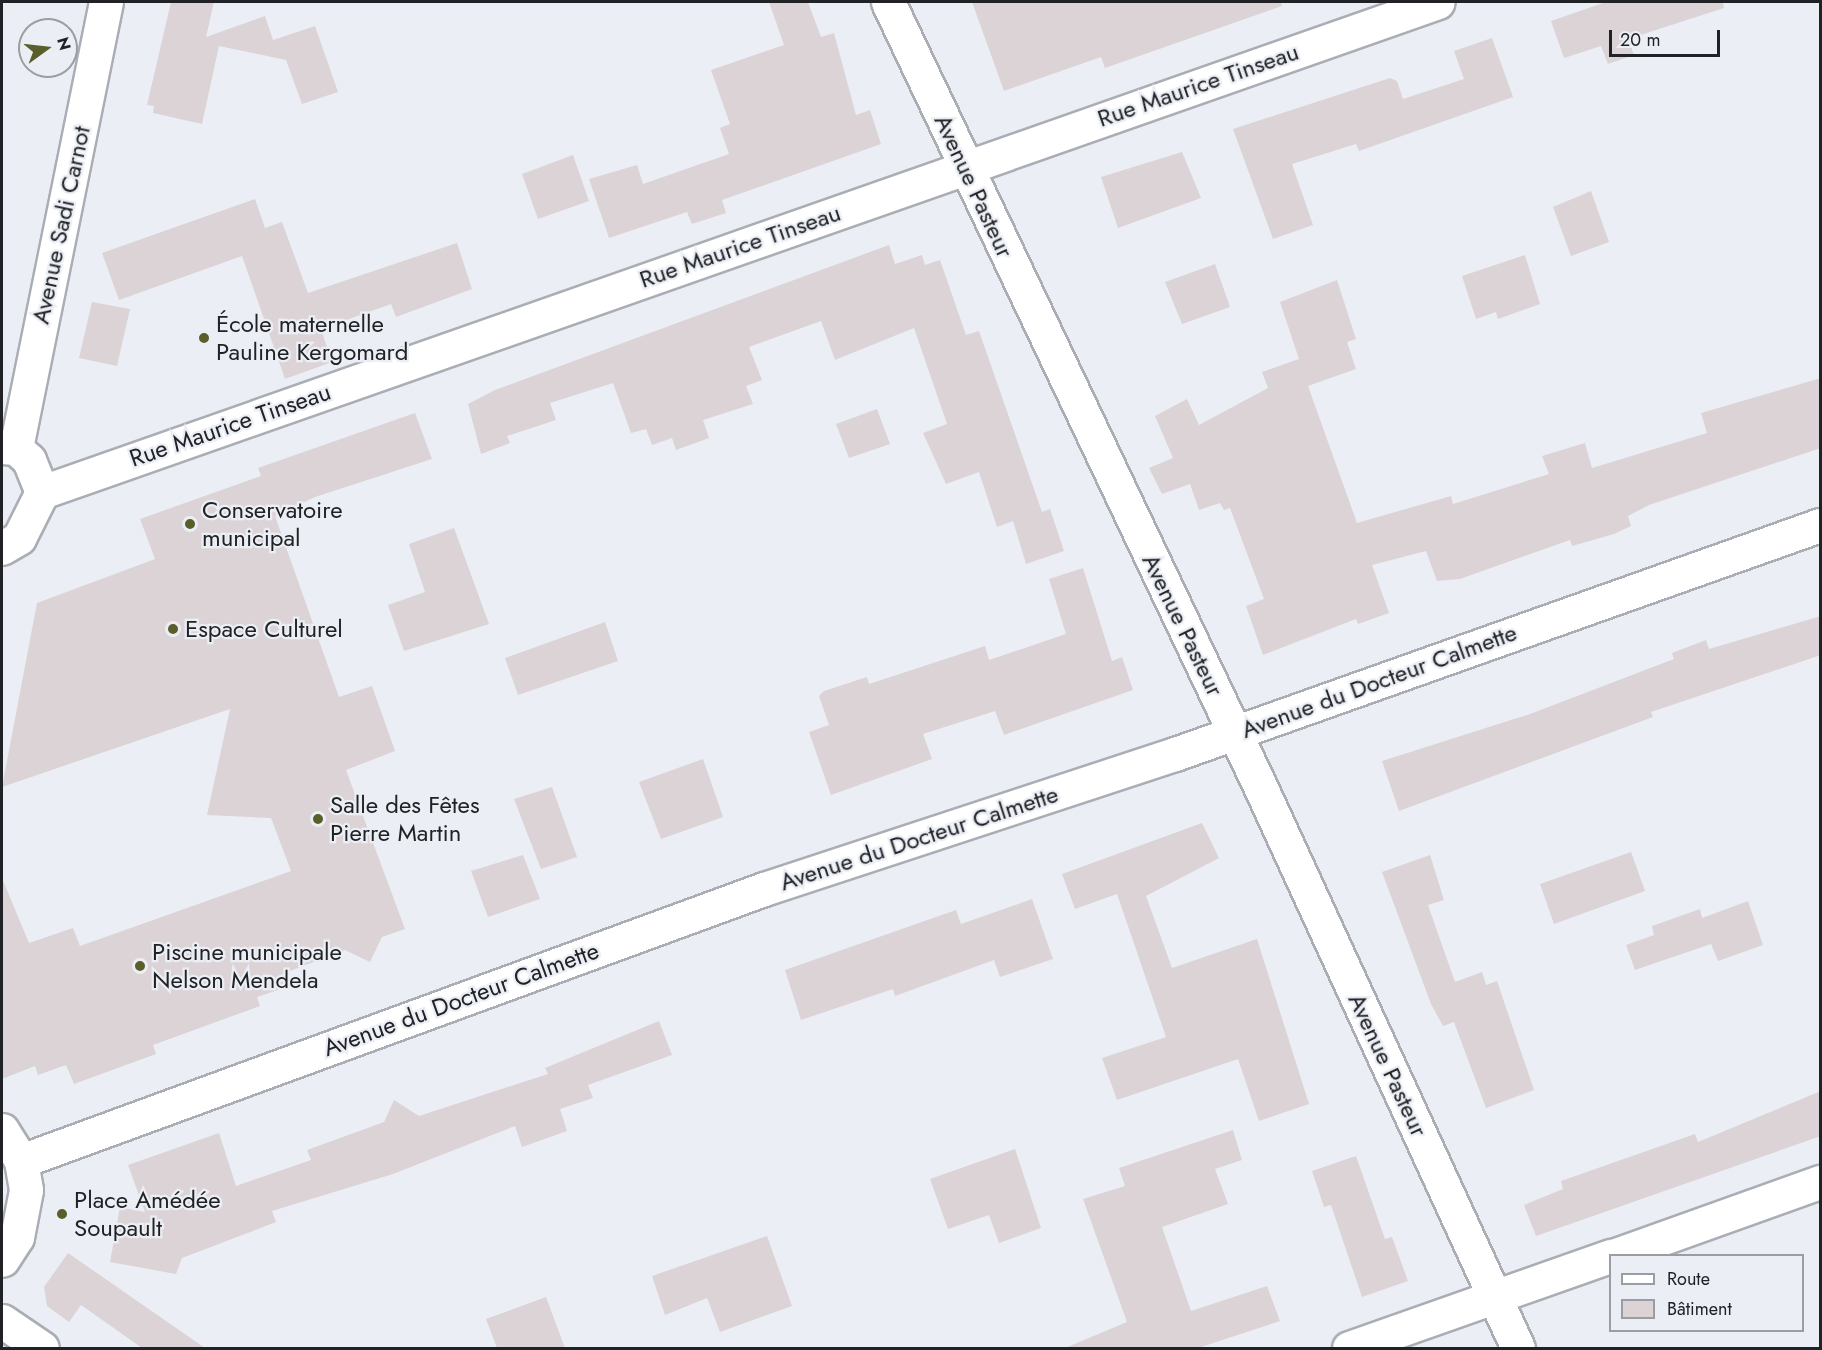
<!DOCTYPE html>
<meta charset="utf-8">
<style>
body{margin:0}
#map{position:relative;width:1822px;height:1350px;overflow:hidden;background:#ebeff5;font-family:Jost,sans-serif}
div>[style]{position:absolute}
.building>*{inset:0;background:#dbd3d5}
.roads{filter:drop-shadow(2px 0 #aaaeb4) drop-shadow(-2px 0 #aaaeb4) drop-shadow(0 2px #aaaeb4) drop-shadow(0 -2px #aaaeb4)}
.minor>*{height:33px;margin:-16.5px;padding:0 16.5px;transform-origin:16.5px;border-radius:16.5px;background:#fff}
.dots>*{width:16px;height:16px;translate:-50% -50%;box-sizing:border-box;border:3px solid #ebeff5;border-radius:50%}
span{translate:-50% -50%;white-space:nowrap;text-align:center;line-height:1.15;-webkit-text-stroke:4.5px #ebeff5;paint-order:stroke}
.street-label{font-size:24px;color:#212225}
.poi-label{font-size:24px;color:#212225}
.left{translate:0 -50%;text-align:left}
.frame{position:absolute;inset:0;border:3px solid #212225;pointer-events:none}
.legend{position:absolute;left:1609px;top:1254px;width:195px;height:78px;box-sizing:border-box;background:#ebeff5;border:2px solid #9a9da2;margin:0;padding:8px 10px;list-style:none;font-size:18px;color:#212225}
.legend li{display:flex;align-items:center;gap:12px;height:30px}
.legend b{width:30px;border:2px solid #9a9da2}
.north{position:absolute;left:18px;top:18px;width:60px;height:60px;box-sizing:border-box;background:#ebeff5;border:2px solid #9a9da2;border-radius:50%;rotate:75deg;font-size:16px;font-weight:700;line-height:24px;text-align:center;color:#212225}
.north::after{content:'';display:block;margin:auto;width:21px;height:27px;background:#595e2b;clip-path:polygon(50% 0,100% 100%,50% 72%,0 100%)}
.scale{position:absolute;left:1609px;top:30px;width:111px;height:27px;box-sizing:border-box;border:3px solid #212225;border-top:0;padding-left:8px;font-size:18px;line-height:21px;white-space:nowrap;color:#212225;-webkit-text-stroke:4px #ebeff5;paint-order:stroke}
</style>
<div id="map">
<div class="building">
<i style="clip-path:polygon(171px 2px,214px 2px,206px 37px,265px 16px,273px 40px,315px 26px,338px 92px,302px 104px,286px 60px,219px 46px,202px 124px,153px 113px,154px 106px,147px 105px)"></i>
<i style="clip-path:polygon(769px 2px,808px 2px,821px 37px,834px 33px,856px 115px,870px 110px,881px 144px,722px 200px,726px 213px,692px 224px,687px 212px,609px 238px,589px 179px,637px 165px,643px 184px,729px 154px,720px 128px,730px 124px,711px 70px,784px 45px)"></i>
<i style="clip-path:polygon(972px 2px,1281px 2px,1282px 6px,1105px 68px,1101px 57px,1004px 91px)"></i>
<i style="clip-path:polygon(1606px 2px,1723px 2px,1724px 8px,1628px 39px,1634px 55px,1608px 64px,1601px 46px,1564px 58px,1551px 21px)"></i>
<i style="clip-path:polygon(1492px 38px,1513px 97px,1359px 151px,1356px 144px,1292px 164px,1313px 225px,1273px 239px,1233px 129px,1390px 78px,1397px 81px,1403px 99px,1464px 79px,1454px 51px)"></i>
<i style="clip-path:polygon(1182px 152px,1201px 198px,1118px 228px,1101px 177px)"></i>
<i style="clip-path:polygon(573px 155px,589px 201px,538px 219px,522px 174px)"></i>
<i style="clip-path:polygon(1591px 191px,1609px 242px,1571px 256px,1553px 207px)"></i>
<i style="clip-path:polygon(255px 199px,265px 228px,282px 222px,308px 293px,457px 243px,472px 289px,396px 317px,391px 304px,321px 329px,332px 362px,285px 379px,242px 256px,119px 300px,102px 253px)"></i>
<i style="clip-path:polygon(889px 245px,895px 264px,922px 255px,925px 265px,940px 260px,966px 335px,979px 331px,1042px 512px,1050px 509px,1064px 551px,1026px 564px,1013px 521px,997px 527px,979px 472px,946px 484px,923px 433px,947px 424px,914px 328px,835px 360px,821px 321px,749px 347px,762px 380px,746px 386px,753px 404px,703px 420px,709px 438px,676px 450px,672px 438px,652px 445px,646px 429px,631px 433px,613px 383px,550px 403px,556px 420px,507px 436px,510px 443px,481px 454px,468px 404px,495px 390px)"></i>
<i style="clip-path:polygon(1525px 255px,1540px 304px,1498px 319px,1496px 312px,1476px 319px,1462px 276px)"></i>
<i style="clip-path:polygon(1215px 264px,1230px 307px,1182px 324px,1165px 282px)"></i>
<i style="clip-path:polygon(1337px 280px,1356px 339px,1347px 342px,1356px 369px,1308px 386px,1357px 523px,1451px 496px,1453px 504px,1549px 474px,1542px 456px,1585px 443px,1592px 468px,1707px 433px,1701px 413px,1821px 378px,1821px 448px,1649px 505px,1628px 516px,1631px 526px,1614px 534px,1572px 546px,1570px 540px,1460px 579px,1437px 581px,1426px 551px,1372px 565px,1389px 613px,1358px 624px,1356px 619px,1263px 655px,1246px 606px,1264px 599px,1230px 508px,1224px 510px,1220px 503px,1199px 510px,1190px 484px,1162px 494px,1149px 468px,1173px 458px,1155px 416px,1187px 399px,1199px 425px,1268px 388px,1262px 372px,1299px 359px,1280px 302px)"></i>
<i style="clip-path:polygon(92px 302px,130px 309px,117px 366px,79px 358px)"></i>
<i style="clip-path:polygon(877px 409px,890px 444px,849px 458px,836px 424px)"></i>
<i style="clip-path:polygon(415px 413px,432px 459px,315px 497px,275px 516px,339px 697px,372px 686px,395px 751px,346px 770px,405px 929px,382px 937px,370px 962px,345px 950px,282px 974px,287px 987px,257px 997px,260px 1006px,153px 1045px,156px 1054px,74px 1084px,66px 1065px,38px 1075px,35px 1066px,2px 1079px,2px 878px,29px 943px,73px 928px,80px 946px,291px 871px,271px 818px,207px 815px,230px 709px,2px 787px,37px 603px,155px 559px,140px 519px,261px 476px,258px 468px)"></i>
<i style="clip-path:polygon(454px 528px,489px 624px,404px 651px,388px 605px,425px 592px,409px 544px)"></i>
<i style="clip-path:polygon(1083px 568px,1112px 661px,1122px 657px,1133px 690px,1004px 735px,995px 711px,923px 734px,932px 759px,831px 795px,809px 732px,829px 725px,819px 696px,824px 691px,867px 677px,869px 684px,985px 646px,989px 660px,1066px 634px,1049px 579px)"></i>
<i style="clip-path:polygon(1821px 616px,1821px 655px,1651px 712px,1653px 717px,1399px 811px,1382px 761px,1530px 714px,1674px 659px,1672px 653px,1706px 640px,1709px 649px)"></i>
<i style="clip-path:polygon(605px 622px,618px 661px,518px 695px,505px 658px)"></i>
<i style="clip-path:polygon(703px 759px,723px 817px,661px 839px,639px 782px)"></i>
<i style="clip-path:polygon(552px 787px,577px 857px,541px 869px,514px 799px)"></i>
<i style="clip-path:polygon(1202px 823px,1219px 858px,1146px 896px,1172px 968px,1257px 939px,1309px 1104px,1259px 1121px,1238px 1059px,1117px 1100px,1102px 1058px,1166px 1037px,1117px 894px,1075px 909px,1062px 874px)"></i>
<i style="clip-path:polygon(1631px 852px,1645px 891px,1554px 924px,1540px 884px)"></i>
<i style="clip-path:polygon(523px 855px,540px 899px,488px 917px,471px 871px)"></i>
<i style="clip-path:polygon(1430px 855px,1444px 900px,1428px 905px,1455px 982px,1482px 972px,1486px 985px,1497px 981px,1534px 1090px,1486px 1108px,1454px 1022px,1443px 1026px,1431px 1004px,1382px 872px)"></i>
<i style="clip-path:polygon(1032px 899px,1053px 959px,1000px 977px,994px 960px,895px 996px,893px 989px,801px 1020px,785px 970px,956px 910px,961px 924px)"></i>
<i style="clip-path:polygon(1748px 901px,1763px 945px,1718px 961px,1711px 944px,1635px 970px,1626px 945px,1654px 935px,1652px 926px,1700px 909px,1702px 918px)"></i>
<i style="clip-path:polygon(659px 1021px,672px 1055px,588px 1085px,593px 1098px,560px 1109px,567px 1131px,522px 1147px,515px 1126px,393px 1174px,272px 1211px,276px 1222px,182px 1258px,176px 1274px,110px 1262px,120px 1207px,145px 1212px,128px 1165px,219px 1133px,236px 1186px,311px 1160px,307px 1150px,384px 1122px,394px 1100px,419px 1116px,548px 1074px,545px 1068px)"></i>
<i style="clip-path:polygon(1821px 1091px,1821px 1136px,1536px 1236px,1524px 1205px,1563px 1189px,1561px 1181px,1695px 1134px,1698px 1142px)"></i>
<i style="clip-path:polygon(1233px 1130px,1242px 1160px,1215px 1169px,1228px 1204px,1162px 1227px,1191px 1311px,1267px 1286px,1280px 1321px,1198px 1348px,1065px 1348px,1127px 1322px,1083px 1199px,1125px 1186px,1119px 1168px)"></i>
<i style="clip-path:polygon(1015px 1149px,1041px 1228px,999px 1243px,989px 1215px,948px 1229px,930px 1179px)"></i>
<i style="clip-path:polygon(1356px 1156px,1385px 1239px,1392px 1237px,1408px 1281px,1362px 1297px,1331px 1205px,1324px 1207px,1312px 1171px)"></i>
<i style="clip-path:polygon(767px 1236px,792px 1306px,720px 1332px,707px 1298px,665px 1315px,652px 1276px)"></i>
<i style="clip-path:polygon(68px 1253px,205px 1348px,142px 1348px,81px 1305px,69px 1322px,47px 1306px,44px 1287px)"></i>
<i style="clip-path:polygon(546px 1297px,565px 1348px,497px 1348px,486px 1319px)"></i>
</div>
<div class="roads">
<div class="minor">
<i style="left:888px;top:2px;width:868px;rotate:64.62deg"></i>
<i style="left:1260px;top:786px;width:618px;rotate:65.34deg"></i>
<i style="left:2px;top:447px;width:14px;rotate:4deg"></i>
<i style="left:16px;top:448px;width:18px;rotate:43deg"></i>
<i style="left:29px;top:460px;width:35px;rotate:68deg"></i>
<i style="left:42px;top:492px;width:51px;rotate:116.6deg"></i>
<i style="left:19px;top:538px;width:20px;rotate:150deg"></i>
<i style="left:16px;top:448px;width:455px;rotate:-78.6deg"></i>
<i style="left:42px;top:492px;width:1479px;rotate:-19.34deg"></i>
<i style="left:2px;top:1130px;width:36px;rotate:58deg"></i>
<i style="left:21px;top:1161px;width:29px;rotate:80deg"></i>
<i style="left:26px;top:1190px;width:48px;rotate:100.8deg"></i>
<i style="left:17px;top:1237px;width:27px;rotate:123deg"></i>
<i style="left:21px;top:1161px;width:791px;rotate:-20.11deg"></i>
<i style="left:764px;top:889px;width:433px;rotate:-18.2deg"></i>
<i style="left:1175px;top:754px;width:684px;rotate:-19.55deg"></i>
<i style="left:1613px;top:1256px;width:220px;rotate:-19.7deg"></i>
<i style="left:2px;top:1321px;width:48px;rotate:34deg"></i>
<i style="left:1349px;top:1348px;width:277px;rotate:-19.4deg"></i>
</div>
</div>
<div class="dots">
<i style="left:204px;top:338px;background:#595e2b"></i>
<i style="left:190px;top:524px;background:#595e2b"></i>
<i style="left:173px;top:629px;background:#595e2b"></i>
<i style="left:318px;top:819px;background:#595e2b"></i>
<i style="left:140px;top:966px;background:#595e2b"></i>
<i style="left:62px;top:1214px;background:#595e2b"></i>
</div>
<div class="street-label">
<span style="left:1198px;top:85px;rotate:-19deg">Rue Maurice Tinseau</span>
<span style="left:974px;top:186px;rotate:65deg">Avenue Pasteur</span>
<span style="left:61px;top:225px;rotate:-78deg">Avenue Sadi Carnot</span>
<span style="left:740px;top:246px;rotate:-19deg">Rue Maurice Tinseau</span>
<span style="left:230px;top:425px;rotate:-19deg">Rue Maurice Tinseau</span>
<span style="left:1183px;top:625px;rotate:64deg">Avenue Pasteur</span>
<span style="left:1379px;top:681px;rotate:-20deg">Avenue du Docteur Calmette</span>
<span style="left:919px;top:838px;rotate:-18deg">Avenue du Docteur Calmette</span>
<span style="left:461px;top:999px;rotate:-20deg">Avenue du Docteur Calmette</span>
<span style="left:1388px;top:1065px;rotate:65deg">Avenue Pasteur</span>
</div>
<div class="poi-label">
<span class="left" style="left:216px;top:338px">École maternelle<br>Pauline Kergomard</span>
<span class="left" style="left:202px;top:524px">Conservatoire<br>municipal</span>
<span class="left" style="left:185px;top:629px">Espace Culturel</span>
<span class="left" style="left:330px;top:819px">Salle des Fêtes<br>Pierre Martin</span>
<span class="left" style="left:152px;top:966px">Piscine municipale<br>Nelson Mendela</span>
<span class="left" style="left:74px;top:1214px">Place Amédée<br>Soupault</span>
</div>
<div class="frame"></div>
<ul class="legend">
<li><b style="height:8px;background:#fff"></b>Route</li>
<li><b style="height:16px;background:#dbd3d5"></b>Bâtiment</li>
</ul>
<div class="north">N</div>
<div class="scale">20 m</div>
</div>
